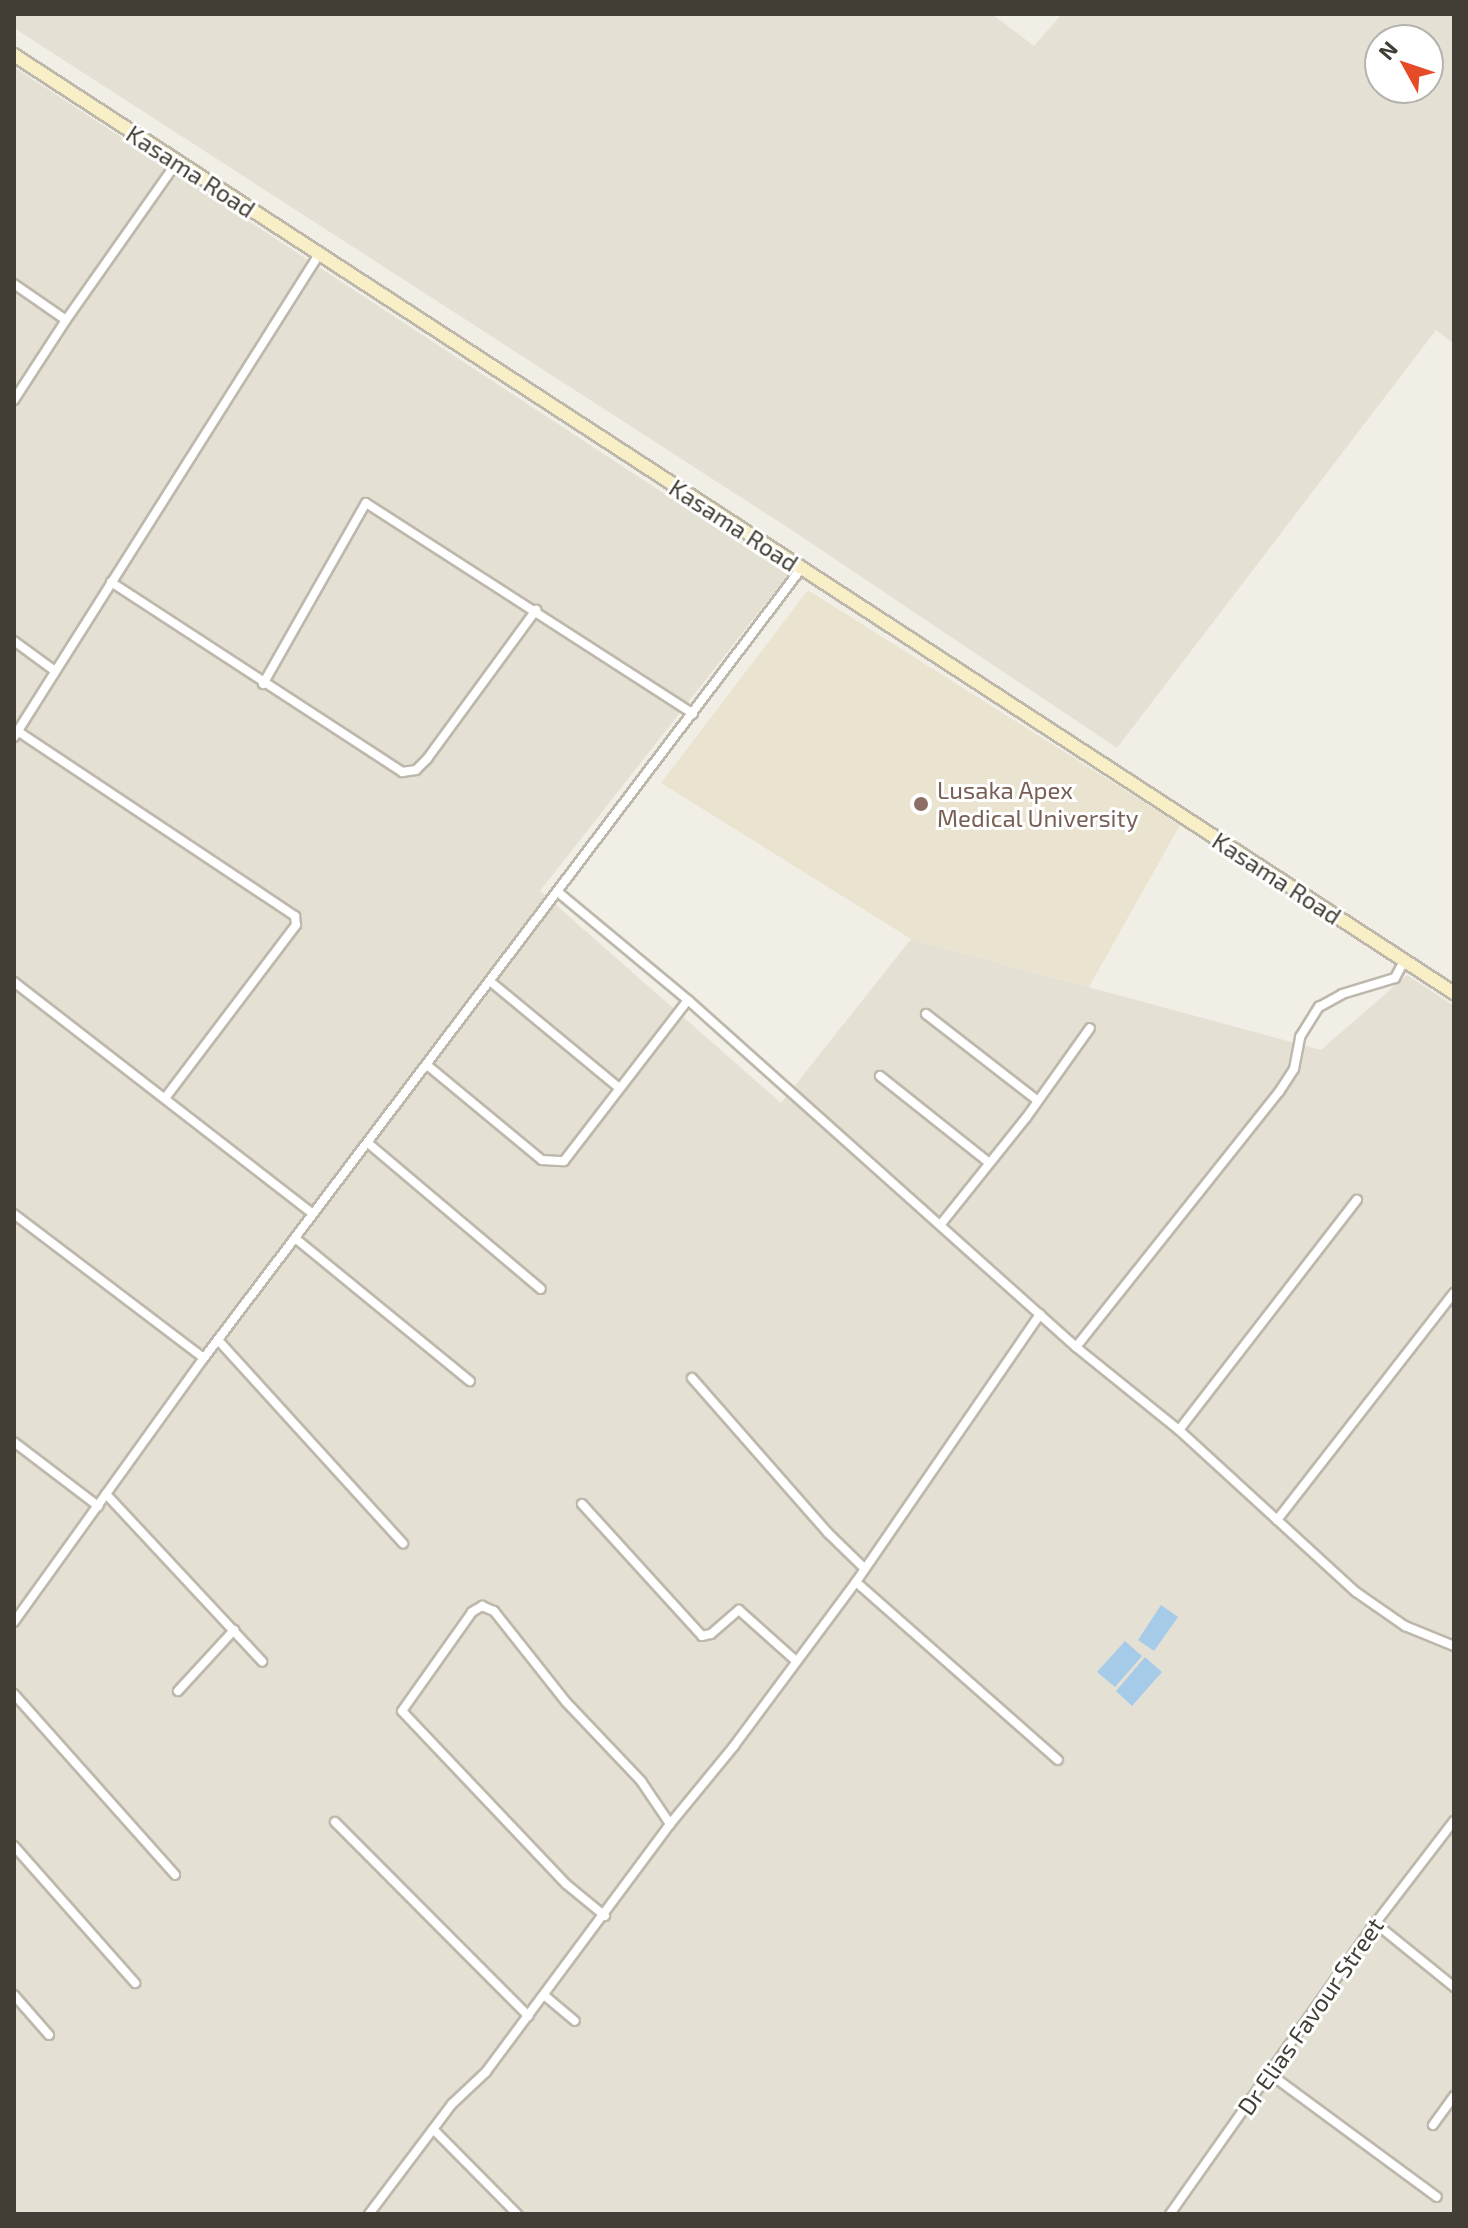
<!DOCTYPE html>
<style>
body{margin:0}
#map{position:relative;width:1468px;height:2228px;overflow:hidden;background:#f1eee5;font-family:"Exo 2",sans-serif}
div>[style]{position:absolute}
.residential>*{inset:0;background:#e4e0d4}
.education>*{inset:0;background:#e9e3d0}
.water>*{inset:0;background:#a6cbe9}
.roads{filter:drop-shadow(2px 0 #beb8ac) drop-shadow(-2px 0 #beb8ac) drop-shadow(0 2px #beb8ac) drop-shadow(0 -2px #beb8ac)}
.street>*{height:8px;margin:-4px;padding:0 4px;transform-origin:4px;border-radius:4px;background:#fff}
.secondary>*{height:12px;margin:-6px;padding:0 6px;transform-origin:6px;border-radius:6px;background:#f9efc7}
.dots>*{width:22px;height:22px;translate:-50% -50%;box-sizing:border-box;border:4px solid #fff;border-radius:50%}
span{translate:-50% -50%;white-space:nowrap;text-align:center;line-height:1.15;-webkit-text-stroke:6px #fff;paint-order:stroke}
.street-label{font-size:24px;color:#433e35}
.education-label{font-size:24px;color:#785e54}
.left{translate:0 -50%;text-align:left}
.frame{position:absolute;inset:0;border:16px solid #433e35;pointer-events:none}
.north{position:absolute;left:1364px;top:24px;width:80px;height:80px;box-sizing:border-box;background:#fff;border:2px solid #b4b2ae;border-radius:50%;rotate:310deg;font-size:22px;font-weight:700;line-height:32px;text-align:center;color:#433e35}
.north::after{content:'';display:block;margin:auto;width:28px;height:36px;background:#e64b27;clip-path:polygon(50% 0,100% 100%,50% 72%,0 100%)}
</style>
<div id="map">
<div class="residential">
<i style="clip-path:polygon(evenodd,14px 14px,992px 14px,1034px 46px,1062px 14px,1454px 14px,1454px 344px,1436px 330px,1117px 748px,787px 527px,14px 28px,14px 14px,1380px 40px,1428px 40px,1428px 88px,1380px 88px,1380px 40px)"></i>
<i style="clip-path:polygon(14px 67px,788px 575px,540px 891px,781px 1103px,911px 939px,1321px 1050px,1407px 975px,1454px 1006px,1454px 2214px,14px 2214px)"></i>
</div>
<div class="education">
<i style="clip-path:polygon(808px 590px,1180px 825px,1089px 987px,911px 939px,661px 783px)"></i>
</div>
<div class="water">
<i style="clip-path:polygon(1161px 1605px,1178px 1617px,1154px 1651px,1138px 1640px)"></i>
<i style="clip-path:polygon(1125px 1641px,1142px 1656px,1115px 1687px,1097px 1672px)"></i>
<i style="clip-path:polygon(1145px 1657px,1162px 1672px,1132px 1706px,1116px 1691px)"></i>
</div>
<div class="roads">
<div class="street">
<i style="left:14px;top:284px;width:63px;rotate:34.7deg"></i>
<i style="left:14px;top:400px;width:95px;rotate:-57deg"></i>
<i style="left:66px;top:320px;width:193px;rotate:-54.9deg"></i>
<i style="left:111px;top:582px;width:348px;rotate:33.1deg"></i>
<i style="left:402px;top:772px;width:14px;rotate:-8deg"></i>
<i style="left:416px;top:770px;width:16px;rotate:-45deg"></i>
<i style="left:427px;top:759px;width:185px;rotate:-53.8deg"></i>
<i style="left:14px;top:641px;width:51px;rotate:36.2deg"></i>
<i style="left:263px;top:684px;width:208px;rotate:-60.4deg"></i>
<i style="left:366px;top:503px;width:389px;rotate:32.8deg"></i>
<i style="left:19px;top:732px;width:332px;rotate:33.7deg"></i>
<i style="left:295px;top:916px;width:9px;rotate:84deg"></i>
<i style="left:296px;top:925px;width:216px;rotate:127.1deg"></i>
<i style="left:14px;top:737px;width:569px;rotate:-57.71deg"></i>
<i style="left:559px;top:893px;width:168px;rotate:39.7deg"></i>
<i style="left:688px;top:1000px;width:521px;rotate:41.81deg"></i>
<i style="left:1076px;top:1347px;width:132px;rotate:38.9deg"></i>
<i style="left:1179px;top:1430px;width:240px;rotate:42.5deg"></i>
<i style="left:1356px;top:1592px;width:60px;rotate:34.8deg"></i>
<i style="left:1405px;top:1626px;width:53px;rotate:22.2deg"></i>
<i style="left:14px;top:982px;width:378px;rotate:37.8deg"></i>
<i style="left:491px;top:982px;width:165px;rotate:39.6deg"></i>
<i style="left:926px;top:1014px;width:140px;rotate:37.8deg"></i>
<i style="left:427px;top:1065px;width:149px;rotate:39.6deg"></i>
<i style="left:542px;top:1160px;width:22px;rotate:3deg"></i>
<i style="left:564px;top:1161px;width:203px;rotate:-52.4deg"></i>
<i style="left:880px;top:1076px;width:138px;rotate:38.5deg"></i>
<i style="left:368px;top:1143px;width:226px;rotate:40.2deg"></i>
<i style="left:14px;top:1214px;width:238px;rotate:37.2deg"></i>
<i style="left:941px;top:1224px;width:136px;rotate:-51.3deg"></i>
<i style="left:1026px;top:1118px;width:110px;rotate:-54.6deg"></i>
<i style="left:295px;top:1238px;width:226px;rotate:39.3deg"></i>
<i style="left:218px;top:1340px;width:275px;rotate:47.7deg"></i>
<i style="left:1076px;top:1347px;width:326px;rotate:-51.5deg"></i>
<i style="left:1279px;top:1092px;width:27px;rotate:-57deg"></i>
<i style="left:1294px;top:1069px;width:33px;rotate:-79deg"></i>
<i style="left:1300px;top:1037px;width:36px;rotate:-58deg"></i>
<i style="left:1319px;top:1007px;width:26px;rotate:-29deg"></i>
<i style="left:1342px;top:994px;width:55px;rotate:-16.8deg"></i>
<i style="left:1395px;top:978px;width:19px;rotate:-62deg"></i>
<i style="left:692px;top:1378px;width:206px;rotate:48.7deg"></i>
<i style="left:828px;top:1533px;width:50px;rotate:44.2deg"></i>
<i style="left:1179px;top:1430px;width:291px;rotate:-52.3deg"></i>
<i style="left:14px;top:1442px;width:106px;rotate:37.3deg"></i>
<i style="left:106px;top:1494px;width:229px;rotate:47deg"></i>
<i style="left:582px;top:1504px;width:178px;rotate:47.7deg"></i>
<i style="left:702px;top:1636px;width:9px;rotate:-13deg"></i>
<i style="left:711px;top:1634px;width:37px;rotate:-41deg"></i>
<i style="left:739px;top:1610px;width:75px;rotate:41.8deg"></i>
<i style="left:1277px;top:1520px;width:288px;rotate:-52.1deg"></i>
<i style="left:856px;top:1582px;width:269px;rotate:41.4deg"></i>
<i style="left:14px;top:1622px;width:325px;rotate:-54.3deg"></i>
<i style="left:204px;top:1358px;width:989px;rotate:-52.89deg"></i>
<i style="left:178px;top:1691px;width:83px;rotate:-47.4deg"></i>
<i style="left:14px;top:1694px;width:242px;rotate:48.3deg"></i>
<i style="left:335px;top:1822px;width:274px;rotate:45.1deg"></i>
<i style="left:14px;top:1846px;width:183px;rotate:48.5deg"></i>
<i style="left:605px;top:1916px;width:50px;rotate:-140.6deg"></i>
<i style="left:566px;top:1884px;width:238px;rotate:-133.5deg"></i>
<i style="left:402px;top:1711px;width:121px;rotate:-54.7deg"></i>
<i style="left:472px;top:1612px;width:12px;rotate:-31deg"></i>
<i style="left:482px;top:1606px;width:13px;rotate:23deg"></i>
<i style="left:494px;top:1611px;width:117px;rotate:51.6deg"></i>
<i style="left:567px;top:1703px;width:108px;rotate:46.5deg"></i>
<i style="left:641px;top:1781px;width:52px;rotate:56deg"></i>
<i style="left:1375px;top:1923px;width:102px;rotate:39deg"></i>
<i style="left:14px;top:1995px;width:53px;rotate:48.8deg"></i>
<i style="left:544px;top:1995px;width:40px;rotate:40deg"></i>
<i style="left:1270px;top:2074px;width:207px;rotate:36.4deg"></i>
<i style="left:1433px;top:2125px;width:36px;rotate:-54deg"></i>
<i style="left:433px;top:2129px;width:120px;rotate:45.3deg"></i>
<i style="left:369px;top:2214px;width:138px;rotate:-53deg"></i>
<i style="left:452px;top:2104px;width:47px;rotate:-43.3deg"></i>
<i style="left:486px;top:2072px;width:309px;rotate:-53.4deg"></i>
<i style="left:670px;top:1824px;width:101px;rotate:-50.6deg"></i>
<i style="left:734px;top:1746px;width:204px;rotate:-53.4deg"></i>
<i style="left:856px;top:1582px;width:325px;rotate:-55.5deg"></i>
<i style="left:1170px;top:2214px;width:349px;rotate:-54.8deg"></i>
<i style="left:1371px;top:1929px;width:136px;rotate:-52.5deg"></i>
</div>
<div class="secondary">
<i style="left:14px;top:55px;width:1719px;rotate:33.08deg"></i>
</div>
</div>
<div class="dots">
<i style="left:921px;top:804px;background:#8d6e63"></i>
</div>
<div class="street-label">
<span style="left:191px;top:171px;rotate:33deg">Kasama Road</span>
<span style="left:734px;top:525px;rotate:33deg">Kasama Road</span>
<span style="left:1277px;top:878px;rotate:33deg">Kasama Road</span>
<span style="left:1310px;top:2016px;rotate:-55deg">Dr Elias Favour Street</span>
</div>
<div class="education-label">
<span class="left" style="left:937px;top:804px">Lusaka Apex<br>Medical University</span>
</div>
<div class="frame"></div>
<div class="north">N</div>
</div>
